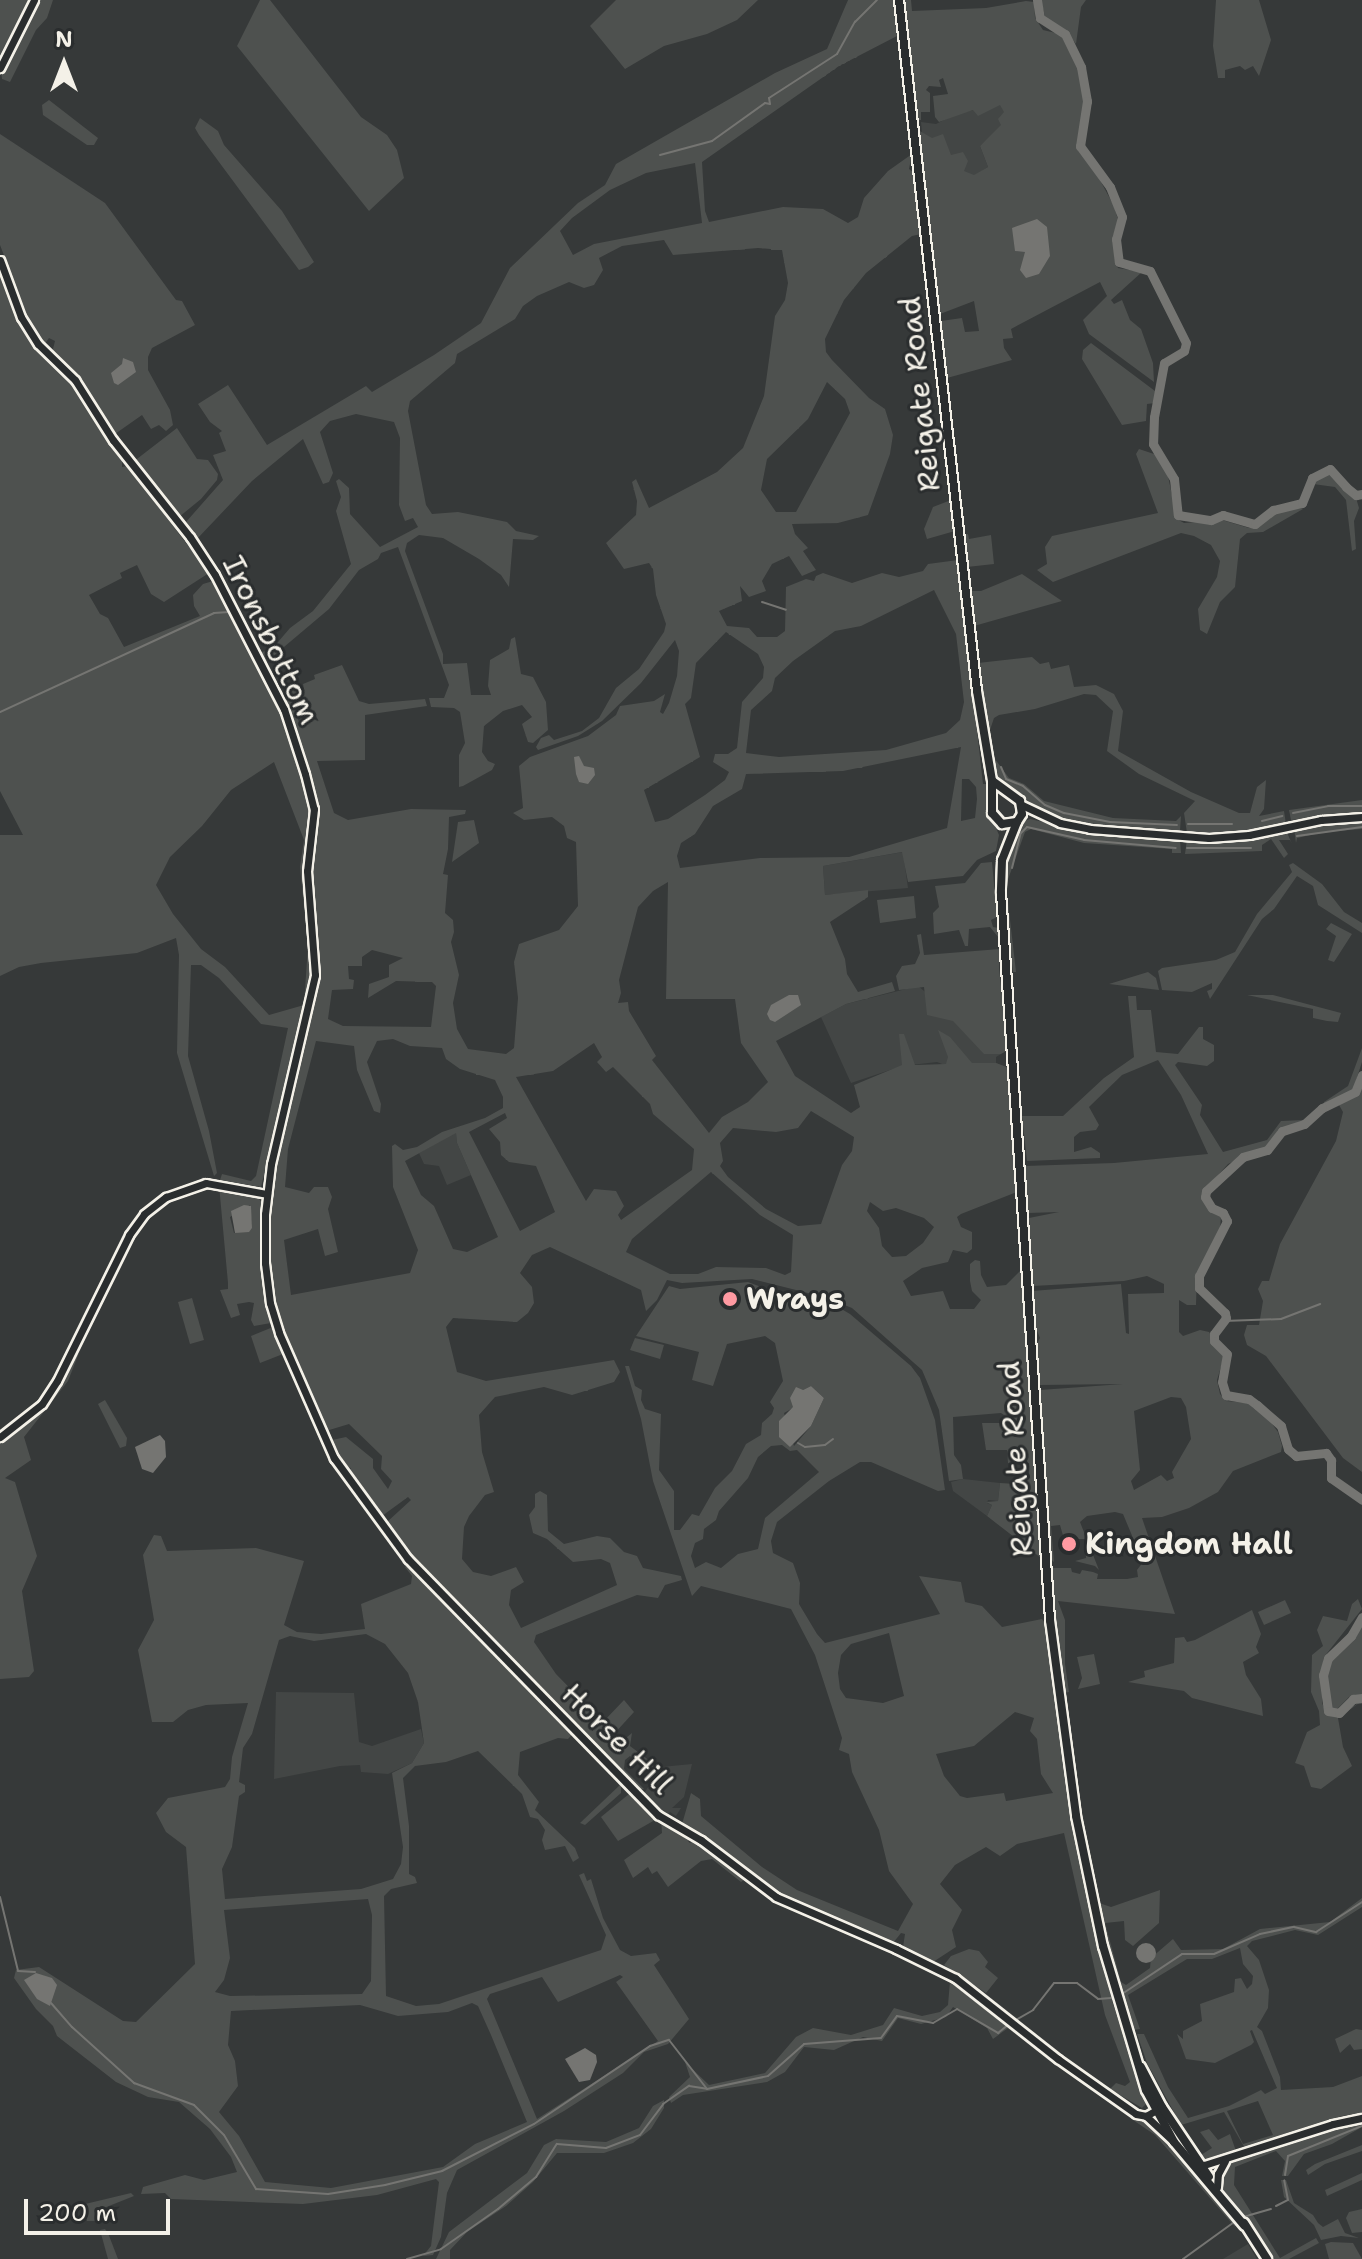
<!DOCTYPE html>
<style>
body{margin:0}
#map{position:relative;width:1362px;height:2259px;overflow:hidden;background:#363939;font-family:"Shantell Sans",sans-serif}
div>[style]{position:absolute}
.built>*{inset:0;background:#434645}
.green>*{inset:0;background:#4e514f}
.water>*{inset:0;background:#757572}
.round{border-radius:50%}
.stream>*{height:2px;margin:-1px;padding:0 1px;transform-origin:1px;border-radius:1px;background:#757572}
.river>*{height:9px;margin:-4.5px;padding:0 4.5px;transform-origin:4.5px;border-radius:4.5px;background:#757572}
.roads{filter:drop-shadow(2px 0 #f4f1e8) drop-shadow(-2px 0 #f4f1e8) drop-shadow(0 2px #f4f1e8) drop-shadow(0 -2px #f4f1e8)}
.secondary>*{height:7px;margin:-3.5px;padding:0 3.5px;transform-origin:3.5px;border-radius:3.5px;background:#2a2d2e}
.primary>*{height:8px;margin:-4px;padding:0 4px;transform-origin:4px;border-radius:4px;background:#2a2d2e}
.dots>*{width:22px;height:22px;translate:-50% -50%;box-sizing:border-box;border:4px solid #2a2d2e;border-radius:50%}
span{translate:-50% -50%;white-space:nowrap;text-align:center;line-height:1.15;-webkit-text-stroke:6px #2a2d2e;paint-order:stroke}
.street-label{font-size:30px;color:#f4f1e8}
.poi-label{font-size:30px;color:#f4f1e8;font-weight:700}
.left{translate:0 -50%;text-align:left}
.north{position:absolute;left:24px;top:24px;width:80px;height:80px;-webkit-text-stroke:6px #2a2d2e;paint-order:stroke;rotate:0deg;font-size:22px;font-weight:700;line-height:32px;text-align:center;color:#f4f1e8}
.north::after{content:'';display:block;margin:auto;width:28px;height:36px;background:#f4f1e8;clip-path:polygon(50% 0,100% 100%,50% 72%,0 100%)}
.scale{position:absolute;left:24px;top:2199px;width:146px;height:36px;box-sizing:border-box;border:4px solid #f4f1e8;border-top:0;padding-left:10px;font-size:24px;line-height:28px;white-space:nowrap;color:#f4f1e8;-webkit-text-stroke:6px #2a2d2e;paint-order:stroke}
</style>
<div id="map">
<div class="built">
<i style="clip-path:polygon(1038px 95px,980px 146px,988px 167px,974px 176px,960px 171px,922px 134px,921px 122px,936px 124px,956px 114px)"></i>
<i style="clip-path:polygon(903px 852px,908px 888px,825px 895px,823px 866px)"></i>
<i style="clip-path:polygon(918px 986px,1001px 1054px,996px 1057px,996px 1063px,1009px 1068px,983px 1080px,937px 1062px,902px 1066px,851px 1083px,821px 1017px,846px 1004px)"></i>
<i style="clip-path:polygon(456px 1132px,457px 1143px,471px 1175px,447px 1185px,439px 1166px,424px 1164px,419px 1153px)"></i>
<i style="clip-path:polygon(963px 1479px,1000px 1483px,998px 1501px,988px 1500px,987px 1503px,992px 1505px,987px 1516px,953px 1491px,951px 1482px)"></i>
<i style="clip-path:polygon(276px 1692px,354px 1693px,359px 1742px,372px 1746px,421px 1729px,424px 1743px,412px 1763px,388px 1774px,361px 1772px,360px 1765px,340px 1766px,274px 1779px)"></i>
<i style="clip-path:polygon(692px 1764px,684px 1797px,672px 1808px,681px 1808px,676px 1816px,670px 1812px,668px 1815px,643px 1795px,661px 1767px)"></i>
<i style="clip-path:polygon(1248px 2244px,1257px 2259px,1223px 2259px)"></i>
</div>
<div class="green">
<i style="clip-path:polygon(0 0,29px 0,0 55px)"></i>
<i style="clip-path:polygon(39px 0,53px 0,47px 18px,36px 30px,10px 82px,2px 79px,1px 71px)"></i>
<i style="clip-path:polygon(260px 0,270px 0,361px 117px,387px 135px,397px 150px,404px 178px,369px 211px,237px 46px)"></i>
<i style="clip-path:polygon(616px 0,758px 0,737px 20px,707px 34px,664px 46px,625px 69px,590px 26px)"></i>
<i style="clip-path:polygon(evenodd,848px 0,911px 0,912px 11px,986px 8px,1026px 1px,1034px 2px,1035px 18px,1043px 30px,1060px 34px,1078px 65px,1084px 97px,1078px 150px,1095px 171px,1114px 206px,1118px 220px,1113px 237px,1115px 262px,1118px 268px,1142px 272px,1111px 300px,1114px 304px,1122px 300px,1130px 320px,1141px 329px,1153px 363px,1154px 382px,1089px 334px,1083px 320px,1107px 296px,1100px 282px,1011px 329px,1013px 338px,1003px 339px,1004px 348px,1012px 360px,947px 378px,941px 321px,962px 318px,965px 332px,979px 331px,974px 301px,940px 314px,918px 130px,932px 138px,943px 134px,951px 155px,963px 152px,968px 161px,964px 171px,974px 175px,988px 167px,980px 146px,1001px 125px,998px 119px,1004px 112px,1000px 105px,978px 116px,973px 110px,939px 122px,935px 117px,933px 96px,948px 94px,943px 78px,939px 80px,941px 87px,929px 86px,926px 90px,930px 93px,930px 112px,921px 112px,921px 120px,917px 120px,903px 2px,893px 3px,897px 36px,839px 66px,702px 162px,705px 211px,709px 222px,783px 207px,823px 209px,848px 223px,858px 217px,864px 198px,888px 171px,912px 154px,909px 169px,914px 173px,921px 234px,912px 236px,866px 273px,844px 300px,825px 339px,826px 352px,832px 360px,869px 398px,885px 409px,893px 435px,890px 454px,868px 515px,838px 523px,792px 524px,795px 534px,808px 548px,803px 551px,816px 570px,802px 576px,789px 556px,772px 564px,762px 581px,766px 591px,749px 597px,740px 586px,742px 601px,719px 611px,727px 626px,749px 628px,757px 637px,777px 637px,785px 631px,786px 587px,806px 579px,814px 581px,816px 576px,823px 573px,852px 583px,882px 573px,899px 577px,923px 571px,928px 564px,958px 560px,983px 784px,987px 784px,991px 816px,999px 835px,996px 851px,977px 860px,963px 876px,917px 881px,908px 882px,902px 852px,823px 866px,825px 895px,868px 890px,868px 897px,830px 922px,845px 959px,847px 974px,858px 992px,892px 982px,895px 991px,846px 1004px,776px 1041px,795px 1076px,851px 1113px,860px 1107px,854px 1085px,902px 1065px,899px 1034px,904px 1034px,915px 1065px,946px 1064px,948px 1057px,938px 1030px,950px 1037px,972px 1063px,996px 1063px,1009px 1068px,1019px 1191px,961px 1214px,957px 1217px,961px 1227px,972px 1232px,972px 1249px,967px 1253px,953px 1250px,948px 1262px,922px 1268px,903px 1281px,911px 1296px,943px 1291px,950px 1309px,974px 1309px,981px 1300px,972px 1291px,970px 1281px,970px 1264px,975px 1260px,980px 1261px,981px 1275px,987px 1287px,1006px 1285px,1023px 1268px,1041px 1558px,987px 1516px,992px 1505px,986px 1502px,998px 1501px,1000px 1483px,1016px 1484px,1018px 1479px,1029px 1475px,1029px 1463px,1008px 1463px,1007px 1450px,986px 1450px,982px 1423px,1007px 1423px,1007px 1417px,1001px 1413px,953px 1417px,954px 1455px,961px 1465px,963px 1479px,949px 1481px,939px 1410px,922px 1370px,852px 1308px,824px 1297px,752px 1279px,682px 1283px,667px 1280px,657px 1300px,646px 1311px,641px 1290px,550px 1247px,532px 1255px,520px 1273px,532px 1287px,534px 1303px,528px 1313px,517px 1322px,453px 1318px,446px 1327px,457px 1372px,486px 1381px,614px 1360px,620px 1372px,614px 1382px,572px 1395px,544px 1387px,495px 1397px,479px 1415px,482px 1452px,494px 1492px,485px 1495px,469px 1516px,464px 1527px,462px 1559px,473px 1572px,491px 1576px,516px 1567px,524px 1582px,511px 1590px,509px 1605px,521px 1628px,617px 1585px,610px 1563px,601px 1559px,573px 1562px,547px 1539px,533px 1533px,529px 1515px,535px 1507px,535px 1494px,540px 1491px,547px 1495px,548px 1531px,564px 1544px,597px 1536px,610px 1538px,624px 1552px,637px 1556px,643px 1568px,681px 1576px,682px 1580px,665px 1585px,658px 1598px,637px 1595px,536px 1635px,534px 1642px,556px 1674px,603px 1722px,624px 1700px,634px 1712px,613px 1735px,621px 1742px,632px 1733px,630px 1746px,658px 1767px,644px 1768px,630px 1756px,625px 1760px,624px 1769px,644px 1789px,636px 1790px,578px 1728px,568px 1739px,558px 1738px,520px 1752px,518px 1775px,539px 1802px,535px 1810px,575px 1848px,579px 1858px,573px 1862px,565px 1846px,545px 1850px,542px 1840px,545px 1830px,538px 1819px,530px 1817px,522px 1794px,478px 1751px,446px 1762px,415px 1766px,403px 1778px,409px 1826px,409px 1874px,415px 1877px,417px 1883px,391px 1889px,384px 1896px,386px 1996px,416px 2006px,439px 2004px,601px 1950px,606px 1935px,579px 1875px,584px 1873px,587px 1881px,591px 1879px,603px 1918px,620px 1950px,631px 1956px,656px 1953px,660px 1960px,654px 1965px,689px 2019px,668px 2044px,644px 2052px,623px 2073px,564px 2111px,457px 2170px,447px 2193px,441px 2237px,433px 2255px,423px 2256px,431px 2246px,439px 2182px,436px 2179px,377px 2195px,303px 2204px,171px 2199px,165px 2193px,141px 2194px,143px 2187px,185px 2175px,204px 2180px,237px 2172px,231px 2157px,210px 2129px,179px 2102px,148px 2097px,116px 2082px,57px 2036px,53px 2026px,36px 2009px,14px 1978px,16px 1970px,39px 1967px,123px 2021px,136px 2022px,195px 1964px,186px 1847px,166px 1832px,156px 1813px,168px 1798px,225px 1787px,230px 1779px,232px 1757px,248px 1703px,206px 1705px,188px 1710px,173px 1722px,152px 1722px,138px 1650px,154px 1620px,143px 1555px,154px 1535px,161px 1536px,167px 1551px,256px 1548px,304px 1561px,284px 1625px,297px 1632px,321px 1634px,365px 1629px,361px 1604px,411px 1584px,412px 1576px,405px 1567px,412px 1557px,387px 1522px,411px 1500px,408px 1497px,382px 1516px,376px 1511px,349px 1472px,351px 1468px,346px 1467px,332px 1440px,346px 1437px,373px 1459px,373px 1468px,388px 1489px,392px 1481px,381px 1469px,382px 1456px,349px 1424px,326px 1431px,279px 1321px,268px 1251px,269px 1204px,276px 1125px,261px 1187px,220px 1180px,222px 1174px,251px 1181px,256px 1176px,288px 1028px,261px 1024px,219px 978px,201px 965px,191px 965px,188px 1056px,209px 1131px,217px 1173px,214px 1176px,177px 1053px,179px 955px,176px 938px,137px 953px,41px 963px,19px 967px,0 976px,0 835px,23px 835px,0 791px,0 270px,32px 342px,44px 356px,52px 353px,55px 341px,49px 338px,44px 345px,30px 323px,0 245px,0 134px,105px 203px,176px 300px,182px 301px,195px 325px,152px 348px,148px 357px,148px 370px,170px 410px,173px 425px,166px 431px,159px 425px,151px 429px,142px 415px,115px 434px,107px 424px,101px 429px,122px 460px,122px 467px,127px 466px,209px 573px,164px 602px,151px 594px,137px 565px,120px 573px,122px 578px,89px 595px,100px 614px,108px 618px,124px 647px,200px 616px,194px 606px,193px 595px,203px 584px,213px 581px,279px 707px,292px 739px,297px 736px,282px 698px,293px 690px,304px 689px,303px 684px,315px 679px,314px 675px,342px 665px,359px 701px,369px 704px,425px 699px,427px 706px,365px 715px,365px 760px,317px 761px,334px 813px,348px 820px,411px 809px,466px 810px,465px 814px,449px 817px,448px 849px,443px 874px,448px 875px,445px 913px,453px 920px,454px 932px,451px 942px,459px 975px,453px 1003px,457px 1029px,468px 1049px,506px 1054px,514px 1048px,518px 998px,514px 962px,519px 944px,559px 930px,578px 906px,576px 842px,567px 838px,564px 826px,552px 817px,524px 820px,513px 813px,523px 808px,519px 766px,530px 757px,588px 736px,616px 715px,620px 706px,654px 701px,665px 694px,660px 712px,663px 714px,669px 703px,677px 676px,679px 651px,675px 640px,641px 683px,602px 721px,578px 736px,538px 750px,536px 747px,541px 738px,549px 735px,554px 740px,582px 731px,599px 718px,616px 688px,639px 669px,664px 632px,666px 624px,656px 595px,653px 569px,649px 563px,624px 569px,606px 543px,636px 515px,637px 501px,632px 482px,636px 479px,649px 508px,717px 472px,743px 448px,764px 396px,775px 316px,785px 300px,788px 283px,782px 250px,758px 248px,673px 255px,664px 240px,622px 246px,599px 258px,603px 270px,594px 285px,584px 288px,569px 282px,537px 296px,523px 306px,515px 319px,457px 354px,455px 363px,410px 401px,408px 411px,426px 505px,432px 514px,458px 512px,478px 516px,507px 522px,516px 531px,539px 536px,533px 540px,513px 539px,509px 587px,501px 575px,479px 559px,443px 538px,419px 535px,407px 543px,405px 551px,443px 654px,443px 664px,467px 663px,471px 695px,491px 695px,488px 686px,490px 660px,509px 649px,511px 639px,515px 637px,521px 674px,533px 677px,546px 702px,548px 730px,533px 743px,528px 742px,522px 724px,532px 717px,522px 705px,503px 711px,484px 726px,482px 752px,488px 761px,495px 764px,492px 770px,463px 786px,459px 787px,459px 755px,465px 743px,460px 712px,454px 708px,431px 707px,429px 698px,444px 698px,449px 685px,398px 547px,381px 553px,378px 559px,359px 570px,329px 609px,265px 663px,259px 653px,272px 649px,290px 628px,313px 611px,351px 564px,336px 511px,341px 497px,336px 481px,339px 479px,349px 488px,350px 514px,380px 547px,418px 527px,413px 518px,405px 521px,399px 505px,400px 438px,394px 422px,356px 414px,330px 421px,320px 432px,333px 473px,329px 482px,323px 484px,303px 439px,252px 481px,197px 539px,186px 522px,223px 480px,213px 455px,226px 451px,219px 433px,222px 431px,210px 422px,198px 404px,228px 385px,267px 445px,366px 386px,372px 392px,434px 355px,481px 323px,510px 268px,578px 203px,605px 185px,616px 164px,775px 73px,827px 49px,848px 0,695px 163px,702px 223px,594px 244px,573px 255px,560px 231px,572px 218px,610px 190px,646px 173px,695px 163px,848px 0,827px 382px,845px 399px,850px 413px,796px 512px,776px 512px,761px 490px,767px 459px,808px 419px,827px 382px,848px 0,934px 590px,956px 634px,964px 702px,960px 720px,946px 733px,886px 750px,779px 757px,746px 753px,751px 710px,772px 691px,775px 678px,793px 661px,835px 631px,861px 626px,934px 590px,848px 0,726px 632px,758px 654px,764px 667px,763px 678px,742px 702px,737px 748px,728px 754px,715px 754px,713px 762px,729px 772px,725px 780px,705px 795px,668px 819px,655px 822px,644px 790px,700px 757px,685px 704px,691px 698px,696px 663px,726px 632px,848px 0,961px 747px,947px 828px,849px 857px,760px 858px,680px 868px,677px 856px,681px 843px,695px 834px,713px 806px,742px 789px,746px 774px,843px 771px,961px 747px,848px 0,274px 762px,304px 840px,300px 867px,308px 945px,304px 1005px,269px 1015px,225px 967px,201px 949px,173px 914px,156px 885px,170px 857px,202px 826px,231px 790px,274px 762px,848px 0,962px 779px,969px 779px,976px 787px,977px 799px,975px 818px,961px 821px,962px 779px,848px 0,668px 882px,666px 999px,735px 999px,741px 1043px,768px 1082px,748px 1102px,722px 1117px,709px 1133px,652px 1060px,656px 1056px,629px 1011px,628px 1002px,618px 1003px,621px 993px,619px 980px,638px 907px,653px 891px,668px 882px,848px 0,372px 950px,403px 958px,389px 965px,389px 977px,369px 984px,368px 998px,396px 981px,432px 982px,436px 986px,431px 1027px,343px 1026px,328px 1019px,332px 990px,353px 989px,354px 980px,349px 979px,348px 966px,362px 966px,362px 957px,372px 950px,848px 0,393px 1039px,410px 1046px,442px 1048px,446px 1059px,460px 1069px,495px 1080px,503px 1097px,503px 1108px,485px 1118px,442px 1132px,417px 1147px,403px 1150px,395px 1144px,392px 1146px,393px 1187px,418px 1250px,410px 1273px,291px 1295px,284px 1240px,318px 1229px,325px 1256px,338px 1252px,328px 1209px,332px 1197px,328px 1187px,314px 1187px,309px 1193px,285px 1187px,288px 1149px,316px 1041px,354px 1046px,357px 1070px,374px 1111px,380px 1113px,381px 1104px,367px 1062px,377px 1041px,393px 1039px,848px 0,594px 1043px,602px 1057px,597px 1062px,606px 1072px,613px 1067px,650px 1104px,653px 1114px,694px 1149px,692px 1170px,621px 1220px,618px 1215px,624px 1206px,616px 1191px,594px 1189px,586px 1201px,516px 1077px,553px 1071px,594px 1043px,848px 0,811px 1111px,854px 1137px,852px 1151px,842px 1165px,821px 1224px,798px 1226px,766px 1209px,728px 1177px,720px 1166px,723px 1161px,720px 1143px,733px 1128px,776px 1132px,798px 1128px,811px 1111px,848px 0,505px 1113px,507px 1118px,489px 1129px,500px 1142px,501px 1155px,509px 1162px,536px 1166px,555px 1212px,520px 1231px,469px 1132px,505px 1113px,848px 0,456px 1133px,457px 1143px,498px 1237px,467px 1252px,453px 1249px,434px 1206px,421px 1195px,405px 1161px,456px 1133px,848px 0,711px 1172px,760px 1215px,793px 1235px,791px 1272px,785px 1275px,766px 1268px,716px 1267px,698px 1274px,670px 1274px,626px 1252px,632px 1239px,711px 1172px,848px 0,870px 1202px,883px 1211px,896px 1208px,924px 1218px,934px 1227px,923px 1243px,906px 1256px,892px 1257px,882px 1246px,879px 1228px,867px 1211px,870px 1202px,848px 0,366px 1634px,385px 1644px,408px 1673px,418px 1702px,424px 1743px,412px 1763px,392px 1773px,403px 1847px,401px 1864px,393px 1879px,361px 1889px,225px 1899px,222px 1869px,232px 1847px,239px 1796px,245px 1792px,245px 1785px,239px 1782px,243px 1748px,252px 1734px,279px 1640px,290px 1636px,314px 1641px,366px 1634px,848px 0,368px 1899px,372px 1915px,371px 1981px,362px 1994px,230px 1996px,215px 1992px,224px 1980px,230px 1958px,224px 1910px,368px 1899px,848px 0,620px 1975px,623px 1977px,616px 1982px,658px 2041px,537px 2119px,487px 1999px,490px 1994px,542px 1977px,558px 2002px,620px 1975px,848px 0,472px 2003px,478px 2006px,491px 2035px,527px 2122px,475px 2144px,443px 2167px,331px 2188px,265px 2182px,239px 2136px,219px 2112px,238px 2086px,235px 2061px,228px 2045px,231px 2011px,360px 2005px,398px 2016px,448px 2012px,472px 2003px)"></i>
<i style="clip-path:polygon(1041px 0,1086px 0,1081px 7px,1076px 44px,1067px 32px,1046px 21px)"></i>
<i style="clip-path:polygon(1216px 0,1259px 0,1271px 40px,1259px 76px,1253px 66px,1245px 70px,1240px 66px,1225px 70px,1225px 78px,1218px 78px,1213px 46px)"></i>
<i style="clip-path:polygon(49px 100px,98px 138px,94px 145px,87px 145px,43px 115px,42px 105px)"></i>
<i style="clip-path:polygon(200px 118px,218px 131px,224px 145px,282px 211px,314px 262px,308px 267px,299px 270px,199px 135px,195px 128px)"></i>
<i style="clip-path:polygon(1091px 343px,1155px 391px,1155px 403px,1147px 404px,1146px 421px,1122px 425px,1082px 359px,1083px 350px)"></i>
<i style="clip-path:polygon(177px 428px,197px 459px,208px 460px,218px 474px,217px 480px,201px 499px,179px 517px,133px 462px)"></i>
<i style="clip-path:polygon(1139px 449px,1157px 455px,1168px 476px,1177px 519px,1184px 523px,1222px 520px,1249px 528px,1276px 510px,1299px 505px,1303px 509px,1263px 532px,1247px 533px,1240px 539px,1235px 587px,1220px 602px,1207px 634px,1200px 630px,1198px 609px,1217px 577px,1220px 561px,1211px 545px,1194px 536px,1181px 533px,1053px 582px,1037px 570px,1047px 564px,1045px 547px,1052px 536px,1158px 513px,1136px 454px)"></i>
<i style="clip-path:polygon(1331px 473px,1356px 498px,1359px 508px,1354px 521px,1356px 549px,1352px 551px,1346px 500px,1335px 487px,1313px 484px,1319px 476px)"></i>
<i style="clip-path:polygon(951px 500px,955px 531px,927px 539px,924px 529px,933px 507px)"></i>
<i style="clip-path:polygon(968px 534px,969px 539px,991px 535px,994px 564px,967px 567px,963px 535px)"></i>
<i style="clip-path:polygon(1022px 574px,1062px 601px,974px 626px,970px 591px,981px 591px)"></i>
<i style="clip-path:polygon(1032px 657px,1040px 664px,1049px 662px,1051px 669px,1069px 665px,1074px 687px,1096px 685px,1114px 694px,1123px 711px,1118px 751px,1191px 792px,1239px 813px,1250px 813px,1257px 787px,1266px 780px,1264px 809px,1259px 816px,1284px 811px,1286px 824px,1233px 833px,1187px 833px,1184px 813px,1195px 801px,1139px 774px,1107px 751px,1113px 711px,1096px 695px,1084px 694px,1035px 709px,999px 715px,994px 718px,988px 736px,995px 759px,1009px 778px,1024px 784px,1044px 801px,1113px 818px,1176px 821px,1181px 816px,1180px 831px,1106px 828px,1068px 821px,1034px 807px,1016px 792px,1004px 789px,995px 776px,986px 741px,978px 663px)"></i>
<i style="clip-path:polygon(1362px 800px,1362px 813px,1291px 820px,1289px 810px)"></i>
<i style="clip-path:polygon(1030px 819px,1096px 834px,1180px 839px,1181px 853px,1172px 853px,1172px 849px,1084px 843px,1031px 829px,1025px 832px,1006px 885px,1016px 972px,1013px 972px,1004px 896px,1004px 868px,1021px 822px)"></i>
<i style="clip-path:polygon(1362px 819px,1362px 829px,1324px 832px,1297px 838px,1296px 843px,1294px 828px,1324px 821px)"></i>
<i style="clip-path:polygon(474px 820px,479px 843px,452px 862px,458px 822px)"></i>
<i style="clip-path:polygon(1286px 830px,1292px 844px,1290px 840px,1279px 840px,1288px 854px,1284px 858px,1271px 839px,1262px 845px,1262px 851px,1185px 854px,1187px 839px,1246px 838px)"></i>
<i style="clip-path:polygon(992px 862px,997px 917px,991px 920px,993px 927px,999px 928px,999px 938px,990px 927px,969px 929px,968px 946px,965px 946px,959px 930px,934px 934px,933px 913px,939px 907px,935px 886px,965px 883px,981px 863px)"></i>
<i style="clip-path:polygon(1293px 863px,1322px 884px,1344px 912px,1362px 923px,1362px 933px,1318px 905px,1313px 886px,1297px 876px,1274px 909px,1262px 919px,1210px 999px,1207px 991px,1212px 989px,1212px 983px,1192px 992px,1162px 990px,1158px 971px,1162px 968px,1216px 960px,1235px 952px,1257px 914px,1292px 872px,1289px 865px)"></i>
<i style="clip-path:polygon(914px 896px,916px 918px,880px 923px,877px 900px)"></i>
<i style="clip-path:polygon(1331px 923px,1352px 934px,1334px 962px,1328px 960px,1336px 936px,1326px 929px)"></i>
<i style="clip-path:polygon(921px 934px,924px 955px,1000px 949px,999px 968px,1008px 1050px,1001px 1054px,984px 1054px,953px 1021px,927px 1015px,924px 987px,899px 990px,896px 976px,902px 966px,915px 964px,920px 953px,917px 935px)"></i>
<i style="clip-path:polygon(1148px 972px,1156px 978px,1159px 990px,1109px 984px)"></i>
<i style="clip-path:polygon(1247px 995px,1273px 995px,1341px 1013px,1338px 1022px,1327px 1021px,1313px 1018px,1313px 1009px)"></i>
<i style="clip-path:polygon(evenodd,1128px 996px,1136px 996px,1137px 1010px,1151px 1010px,1156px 1052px,1178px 1054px,1199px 1027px,1203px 1027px,1203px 1039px,1214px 1045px,1214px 1061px,1207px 1066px,1178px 1062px,1175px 1065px,1202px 1105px,1200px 1115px,1223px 1152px,1267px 1140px,1281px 1121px,1304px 1120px,1298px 1125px,1278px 1130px,1269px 1145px,1228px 1164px,1209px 1185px,1203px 1194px,1204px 1201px,1209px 1210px,1221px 1216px,1220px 1230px,1197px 1274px,1196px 1305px,1187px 1305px,1179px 1300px,1179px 1332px,1183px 1336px,1200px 1330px,1209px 1332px,1224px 1357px,1217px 1380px,1220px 1394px,1226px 1401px,1248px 1403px,1269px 1420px,1278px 1432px,1282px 1446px,1281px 1452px,1233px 1471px,1218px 1492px,1189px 1508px,1162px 1517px,1142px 1518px,1175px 1614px,1058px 1601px,1065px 1620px,1065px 1664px,1069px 1692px,1065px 1693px,1062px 1693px,1053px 1612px,1053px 1568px,1071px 1568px,1072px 1572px,1080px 1574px,1082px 1570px,1093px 1572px,1098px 1574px,1097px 1579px,1127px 1579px,1138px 1577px,1137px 1570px,1143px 1562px,1123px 1514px,1115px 1512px,1087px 1516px,1080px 1522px,1099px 1570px,1095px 1566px,1075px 1561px,1086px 1558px,1085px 1539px,1064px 1539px,1060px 1525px,1051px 1526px,1054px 1562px,1049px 1558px,1040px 1390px,1123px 1384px,1039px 1385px,1036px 1345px,1040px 1338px,1034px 1323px,1032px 1291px,1121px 1284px,1126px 1333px,1129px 1334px,1128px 1294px,1164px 1293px,1164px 1284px,1147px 1276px,1124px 1281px,1033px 1286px,1029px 1218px,1059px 1212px,1028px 1213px,1025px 1166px,1114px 1163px,1208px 1154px,1181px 1095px,1158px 1060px,1122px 1075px,1089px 1107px,1099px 1125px,1096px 1130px,1080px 1132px,1074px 1137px,1074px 1152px,1091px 1147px,1100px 1153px,1100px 1158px,1027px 1161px,1022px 1116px,1063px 1116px,1104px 1078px,1134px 1057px,1128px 996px,1171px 1397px,1181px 1398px,1186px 1407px,1191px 1439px,1172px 1472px,1174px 1478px,1167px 1481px,1161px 1475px,1134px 1490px,1131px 1481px,1140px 1470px,1134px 1411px,1171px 1397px)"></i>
<i style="clip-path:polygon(1362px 1048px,1362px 1062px,1353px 1090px,1323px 1106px,1324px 1102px,1348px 1086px)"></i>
<i style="clip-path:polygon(1362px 1086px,1362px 1472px,1343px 1458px,1266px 1356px,1247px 1345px,1244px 1335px,1247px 1325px,1259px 1325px,1263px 1301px,1258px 1289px,1262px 1281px,1269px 1281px,1280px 1244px,1336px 1141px,1343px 1112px,1339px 1105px)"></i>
<i style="clip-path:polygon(evenodd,219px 1185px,256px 1195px,263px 1204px,261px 1260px,271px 1323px,254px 1326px,251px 1320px,254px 1303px,249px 1302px,237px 1304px,240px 1315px,231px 1318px,220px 1290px,228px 1289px,228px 1283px,219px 1185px,250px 1205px,252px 1228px,234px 1233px,230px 1217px,250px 1205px)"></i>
<i style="clip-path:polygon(evenodd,748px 1282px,797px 1300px,838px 1307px,850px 1314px,911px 1366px,920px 1378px,935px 1420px,945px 1490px,938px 1491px,871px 1462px,860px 1462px,829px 1481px,777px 1522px,771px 1541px,773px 1553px,793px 1563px,800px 1583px,799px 1604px,817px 1634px,825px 1643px,940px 1614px,919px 1576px,961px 1582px,965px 1602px,982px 1606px,1002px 1627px,1042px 1619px,1047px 1626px,1081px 1868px,1113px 2004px,1146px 2104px,1142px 2108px,1110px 2089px,1116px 2083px,1125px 2086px,1130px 2082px,1105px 2015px,1064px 1833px,1017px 1844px,1000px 1856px,986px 1847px,955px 1865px,940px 1884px,962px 1910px,952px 1930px,956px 1947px,933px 1962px,903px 1947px,905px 1934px,901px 1933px,893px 1943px,793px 1902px,764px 1885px,682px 1824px,691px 1793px,700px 1799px,701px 1816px,762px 1867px,797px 1890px,898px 1931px,913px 1904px,889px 1871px,879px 1830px,852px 1772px,849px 1754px,839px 1750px,842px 1738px,815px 1655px,791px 1609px,701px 1586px,692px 1596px,653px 1481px,641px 1419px,625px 1366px,629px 1366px,635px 1386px,642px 1390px,641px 1400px,645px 1409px,661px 1414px,659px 1470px,674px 1491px,674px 1530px,680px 1530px,692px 1514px,699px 1516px,715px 1488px,732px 1471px,746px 1444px,761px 1435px,762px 1423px,772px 1414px,774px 1408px,770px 1402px,783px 1381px,775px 1343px,765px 1336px,727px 1344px,713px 1386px,692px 1380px,699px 1352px,636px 1336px,669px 1286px,680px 1289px,748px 1282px,811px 1386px,824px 1398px,811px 1426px,794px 1446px,784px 1413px,793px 1408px,803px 1390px,811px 1386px,748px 1282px,782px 1445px,790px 1451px,797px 1450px,819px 1472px,765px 1518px,758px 1549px,738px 1554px,721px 1568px,706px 1562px,695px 1568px,691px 1556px,695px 1543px,703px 1539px,704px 1529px,716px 1520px,719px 1511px,748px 1478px,758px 1457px,771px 1446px,782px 1445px,748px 1282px,889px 1633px,904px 1696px,883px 1703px,846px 1698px,840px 1689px,838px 1673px,841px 1655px,851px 1644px,889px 1633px,748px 1282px,1015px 1712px,1034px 1718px,1030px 1731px,1037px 1739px,1041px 1774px,1053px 1793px,1006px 1801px,1004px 1793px,967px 1798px,960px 1796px,944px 1776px,936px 1754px,974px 1746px,1015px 1712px)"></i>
<i style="clip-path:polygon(192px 1298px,204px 1340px,190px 1344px,178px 1302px)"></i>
<i style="clip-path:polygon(273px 1327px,283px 1354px,260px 1363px,251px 1336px)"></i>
<i style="clip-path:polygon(635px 1338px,664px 1345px,660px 1359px,630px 1350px)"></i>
<i style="clip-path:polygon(79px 1353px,68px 1381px,24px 1437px,31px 1460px,5px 1478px,15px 1482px,37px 1556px,22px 1591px,34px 1671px,29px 1677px,0 1679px,0 1441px,32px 1416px)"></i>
<i style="clip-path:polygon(105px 1400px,127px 1438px,126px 1446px,120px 1448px,98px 1404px)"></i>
<i style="clip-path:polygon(1358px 1599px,1362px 1609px,1324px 1657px,1322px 1675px,1322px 1703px,1327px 1714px,1336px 1717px,1362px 1701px,1338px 1718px,1343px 1747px,1352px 1766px,1321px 1789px,1311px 1787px,1304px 1766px,1295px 1763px,1307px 1732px,1320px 1725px,1319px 1711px,1311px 1692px,1312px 1655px,1323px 1646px,1317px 1630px,1323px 1616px,1347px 1621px,1352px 1604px)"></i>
<i style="clip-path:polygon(1285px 1600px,1291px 1613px,1264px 1625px,1258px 1612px)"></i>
<i style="clip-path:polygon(1252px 1610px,1261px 1634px,1256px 1647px,1259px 1653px,1243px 1662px,1246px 1675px,1261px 1699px,1263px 1716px,1192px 1698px,1184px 1691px,1128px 1682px,1145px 1677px,1144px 1671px,1174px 1663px,1175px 1638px,1184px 1637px,1187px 1642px,1195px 1640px)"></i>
<i style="clip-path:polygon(1362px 1622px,1362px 1695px,1349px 1697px,1337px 1709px,1331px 1708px,1326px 1693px,1329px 1660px)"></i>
<i style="clip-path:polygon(1094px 1654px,1100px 1684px,1078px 1689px,1082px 1678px,1077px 1657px)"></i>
<i style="clip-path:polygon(621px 1784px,621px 1793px,585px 1825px,580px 1823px)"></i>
<i style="clip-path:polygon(629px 1794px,655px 1820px,618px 1841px,601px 1817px)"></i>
<i style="clip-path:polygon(661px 1819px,692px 1837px,688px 1841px,690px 1843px,696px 1839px,714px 1852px,744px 1880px,741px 1882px,712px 1859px,701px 1861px,668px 1887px,657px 1871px,652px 1874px,648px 1867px,633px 1878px,624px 1860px,662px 1833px)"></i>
<i style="clip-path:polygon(evenodd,1160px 1890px,1159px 1923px,1133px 1946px,1125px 1940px,1124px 1921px,1105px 1923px,1121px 1982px,1126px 1985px,1150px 1968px,1151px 1958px,1173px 1939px,1181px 1950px,1223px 1949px,1260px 1929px,1330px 1922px,1362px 1898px,1362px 1907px,1318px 1935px,1295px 1930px,1252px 1941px,1247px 1946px,1259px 1960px,1269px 1990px,1268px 2008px,1257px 2027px,1262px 2031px,1280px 2077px,1281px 2090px,1333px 2087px,1362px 2076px,1362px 2113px,1342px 2116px,1246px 2150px,1224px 2112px,1181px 2125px,1147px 2063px,1137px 2034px,1144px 2034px,1168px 2087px,1188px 2118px,1229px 2106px,1261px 2090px,1265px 2094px,1277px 2088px,1252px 2030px,1250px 2031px,1254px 2042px,1251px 2045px,1215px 2063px,1186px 2059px,1177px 2034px,1183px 2039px,1183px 2031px,1202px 2021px,1200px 2004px,1234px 1992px,1235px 1979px,1241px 1978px,1247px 1989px,1252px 1984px,1253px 1976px,1243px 1964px,1240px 1948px,1212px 1959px,1187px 1959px,1128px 1995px,1140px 2029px,1133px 2030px,1110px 1963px,1097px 1907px,1099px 1903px,1111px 1907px,1160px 1890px,1258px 2101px,1273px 2135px,1243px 2144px,1227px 2111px,1258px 2101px)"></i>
<i style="clip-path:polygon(969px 1949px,979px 1951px,988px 1962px,985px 1967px,998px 1978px,986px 1993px,944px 1965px,951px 1956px)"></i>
<i style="clip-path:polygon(950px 1981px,1008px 2028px,993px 2039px,987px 2028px,953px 2007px,946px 2017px,921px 2024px,898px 2018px,882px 2041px,863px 2037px,834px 2050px,804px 2047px,785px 2072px,767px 2082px,683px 2095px,671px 2103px,669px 2097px,690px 2077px,685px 2062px,709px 2085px,765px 2073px,796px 2037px,813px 2028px,851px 2035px,883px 2025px,894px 2008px,922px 2016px,940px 2012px,948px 2005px)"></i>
<i style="clip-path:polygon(1356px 2029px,1362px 2030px,1362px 2049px,1354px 2050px,1350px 2044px,1340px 2053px,1335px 2039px)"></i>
<i style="clip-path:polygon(664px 2100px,664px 2108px,651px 2129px,633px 2143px,604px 2153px,557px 2153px,533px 2182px,506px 2206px,467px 2232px,450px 2250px,450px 2259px,436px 2259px,449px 2232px,527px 2173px,544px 2145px,556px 2139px,606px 2142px,639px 2128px,653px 2106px)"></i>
<i style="clip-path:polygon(1138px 2118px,1169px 2142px,1227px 2211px,1236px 2228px,1155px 2135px,1133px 2120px)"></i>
<i style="clip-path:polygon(1362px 2122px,1362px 2127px,1332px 2144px,1304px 2154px,1288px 2176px,1282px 2176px,1285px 2161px,1276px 2151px,1235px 2167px,1234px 2185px,1280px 2258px,1316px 2238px,1319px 2243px,1289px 2259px,1270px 2259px,1247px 2222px,1249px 2214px,1244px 2216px,1219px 2185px,1226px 2163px,1330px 2129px)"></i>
<i style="clip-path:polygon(1209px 2129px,1218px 2140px,1230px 2134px,1236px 2151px,1205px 2160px,1201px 2155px,1212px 2148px,1200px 2132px)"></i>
<i style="clip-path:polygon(1362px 2145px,1362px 2151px,1325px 2164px,1308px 2175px,1306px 2170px,1315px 2164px)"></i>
<i style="clip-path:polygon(1362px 2173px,1362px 2180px,1327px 2196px,1325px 2190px)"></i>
<i style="clip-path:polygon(1281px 2180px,1286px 2180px,1294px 2203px,1313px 2215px,1318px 2223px,1323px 2227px,1338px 2219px,1345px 2233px,1359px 2238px,1341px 2236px,1321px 2240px,1314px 2225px,1284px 2197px)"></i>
<i style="clip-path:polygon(131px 2193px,134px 2196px,104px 2208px,106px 2221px,87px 2221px,81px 2205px)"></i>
<i style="clip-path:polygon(1362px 2209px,1362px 2232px,1352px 2233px,1346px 2218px,1349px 2212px)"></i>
<i style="clip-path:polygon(105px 2229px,108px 2233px,118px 2259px,108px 2259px,100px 2230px)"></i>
<i style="clip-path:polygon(1331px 2242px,1353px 2243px,1362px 2259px,1329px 2259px,1325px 2244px)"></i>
</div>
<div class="water">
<i style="clip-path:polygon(1037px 219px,1047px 227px,1050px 256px,1039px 274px,1026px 278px,1020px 270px,1025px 252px,1015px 251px,1012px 228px)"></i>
<i style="clip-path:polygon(123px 358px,133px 362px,136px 372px,118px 385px,114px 383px,111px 373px,122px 364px)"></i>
<i style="clip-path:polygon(579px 756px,584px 766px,594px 768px,595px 775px,588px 784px,579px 782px,576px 774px,574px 757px)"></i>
<i style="clip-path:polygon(789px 995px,798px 995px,801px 1005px,775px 1022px,770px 1020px,767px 1014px,771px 1005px)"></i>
<i style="clip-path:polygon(244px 1205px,251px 1206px,252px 1228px,249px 1232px,235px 1233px,231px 1211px)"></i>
<i style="clip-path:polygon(811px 1386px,824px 1398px,811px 1426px,790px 1447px,779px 1437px,779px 1421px,793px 1407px,790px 1398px,796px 1387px,803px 1390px)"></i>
<i style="clip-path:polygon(160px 1435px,165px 1441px,166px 1457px,153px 1473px,142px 1469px,135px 1447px)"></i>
<i class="round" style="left:1136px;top:1943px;width:20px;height:20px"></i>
<i style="clip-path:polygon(36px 1973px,52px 1978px,57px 1985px,50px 2006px,37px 1999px,24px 1980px)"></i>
<i style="clip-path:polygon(585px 2048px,596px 2055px,597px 2062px,590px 2080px,579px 2082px,565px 2059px)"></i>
</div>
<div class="stream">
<i style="left:660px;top:155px;width:54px;rotate:-15.1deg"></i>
<i style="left:712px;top:141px;width:65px;rotate:-35.6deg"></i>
<i style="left:765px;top:103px;width:5px;rotate:11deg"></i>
<i style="left:770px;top:104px;width:6px;rotate:-99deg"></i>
<i style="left:769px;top:98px;width:81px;rotate:-32.9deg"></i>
<i style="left:837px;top:54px;width:37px;rotate:-61deg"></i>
<i style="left:855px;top:22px;width:31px;rotate:-45deg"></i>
<i style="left:762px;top:602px;width:25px;rotate:18deg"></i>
<i style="left:0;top:712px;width:236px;rotate:-24.8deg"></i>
<i style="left:214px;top:613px;width:15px;rotate:-4deg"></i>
<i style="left:1001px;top:767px;width:13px;rotate:67deg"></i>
<i style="left:1006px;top:779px;width:18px;rotate:22deg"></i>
<i style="left:1023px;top:786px;width:29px;rotate:41deg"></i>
<i style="left:1045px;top:805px;width:21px;rotate:23deg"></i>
<i style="left:1064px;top:813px;width:47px;rotate:11.1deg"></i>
<i style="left:1110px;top:822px;width:67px;rotate:2.6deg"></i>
<i style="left:1293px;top:813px;width:36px;rotate:-11deg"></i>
<i style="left:1328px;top:806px;width:34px"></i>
<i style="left:1262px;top:821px;width:21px;rotate:-14deg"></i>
<i style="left:1188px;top:824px;width:44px"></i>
<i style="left:1297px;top:836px;width:66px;rotate:-7.9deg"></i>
<i style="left:1187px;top:848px;width:64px"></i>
<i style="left:1012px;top:868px;width:36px;rotate:-76deg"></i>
<i style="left:1021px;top:833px;width:8px;rotate:-45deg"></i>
<i style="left:1027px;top:827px;width:58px;rotate:12.8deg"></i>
<i style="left:1084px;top:840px;width:92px;rotate:5deg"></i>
<i style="left:1224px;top:1321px;width:57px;rotate:-2deg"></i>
<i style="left:1281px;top:1319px;width:42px;rotate:-21deg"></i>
<i style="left:798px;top:1443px;width:8px;rotate:30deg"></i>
<i style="left:805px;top:1447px;width:20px;rotate:-6deg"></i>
<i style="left:825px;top:1445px;width:10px;rotate:-37deg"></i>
<i style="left:0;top:1897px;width:76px;rotate:76.3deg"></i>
<i style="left:18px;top:1971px;width:17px;rotate:3deg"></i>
<i style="left:1122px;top:1994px;width:72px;rotate:-33.7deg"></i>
<i style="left:1182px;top:1954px;width:32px"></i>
<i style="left:1214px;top:1954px;width:50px;rotate:-23.5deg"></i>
<i style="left:1260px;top:1934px;width:35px;rotate:-12deg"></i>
<i style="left:1294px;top:1927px;width:23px;rotate:13deg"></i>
<i style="left:1316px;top:1932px;width:55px;rotate:-33.1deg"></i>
<i style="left:51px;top:2003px;width:32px;rotate:49deg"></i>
<i style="left:72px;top:2027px;width:84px;rotate:42.1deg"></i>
<i style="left:134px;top:2083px;width:64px;rotate:20.1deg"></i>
<i style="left:194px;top:2105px;width:42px;rotate:45deg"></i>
<i style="left:224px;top:2135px;width:63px;rotate:59.3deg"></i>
<i style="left:256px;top:2189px;width:72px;rotate:4deg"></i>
<i style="left:328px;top:2194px;width:58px;rotate:-9deg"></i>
<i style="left:385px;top:2185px;width:59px;rotate:-13.8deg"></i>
<i style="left:442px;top:2171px;width:103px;rotate:-27.1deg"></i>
<i style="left:534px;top:2124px;width:140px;rotate:-33.9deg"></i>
<i style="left:650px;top:2046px;width:20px;rotate:-18deg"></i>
<i style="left:669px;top:2040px;width:62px;rotate:52.2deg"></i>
<i style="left:1016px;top:2020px;width:20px;rotate:-30deg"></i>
<i style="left:1033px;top:2010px;width:34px;rotate:-52deg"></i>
<i style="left:1054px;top:1983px;width:23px"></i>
<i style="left:1077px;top:1983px;width:26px;rotate:37deg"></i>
<i style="left:1098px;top:1999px;width:13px;rotate:-4deg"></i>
<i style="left:1285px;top:2175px;width:19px;rotate:-81deg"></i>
<i style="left:1288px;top:2156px;width:80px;rotate:-22.1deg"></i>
<i style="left:1276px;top:2206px;width:13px;rotate:-27deg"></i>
<i style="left:1288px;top:2200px;width:20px;rotate:-101deg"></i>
<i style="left:1243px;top:2217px;width:29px;rotate:-16deg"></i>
<i style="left:407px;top:2259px;width:35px;rotate:-16deg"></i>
<i style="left:441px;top:2249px;width:70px;rotate:-35.1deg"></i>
<i style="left:498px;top:2209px;width:50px;rotate:-40.1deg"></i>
<i style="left:536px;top:2177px;width:39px;rotate:-58deg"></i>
<i style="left:557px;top:2144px;width:49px;rotate:4.7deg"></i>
<i style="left:606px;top:2148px;width:36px;rotate:-21deg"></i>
<i style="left:640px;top:2135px;width:39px;rotate:-53deg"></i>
<i style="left:663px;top:2104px;width:32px;rotate:-35deg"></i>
<i style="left:689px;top:2086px;width:18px;rotate:9deg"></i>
<i style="left:707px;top:2089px;width:62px;rotate:-12deg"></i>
<i style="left:768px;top:2076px;width:48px;rotate:-41.6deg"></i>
<i style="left:804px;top:2044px;width:77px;rotate:-4.5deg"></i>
<i style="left:881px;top:2038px;width:27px;rotate:-54deg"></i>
<i style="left:897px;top:2016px;width:37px;rotate:11deg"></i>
<i style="left:933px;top:2023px;width:28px;rotate:-30deg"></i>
<i style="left:957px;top:2009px;width:48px;rotate:30.3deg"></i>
<i style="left:998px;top:2033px;width:13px;rotate:-39deg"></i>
<i style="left:1183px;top:2259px;width:67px;rotate:-35.8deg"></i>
</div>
<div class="river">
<i style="left:1037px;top:0;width:18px;rotate:81deg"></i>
<i style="left:1040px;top:18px;width:30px;rotate:33deg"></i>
<i style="left:1065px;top:34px;width:37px;rotate:64deg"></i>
<i style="left:1081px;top:67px;width:35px;rotate:80deg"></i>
<i style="left:1087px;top:101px;width:46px;rotate:98.8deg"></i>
<i style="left:1080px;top:146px;width:51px;rotate:53.8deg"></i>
<i style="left:1110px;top:187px;width:32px;rotate:68deg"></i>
<i style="left:1122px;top:217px;width:23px;rotate:105deg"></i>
<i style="left:1116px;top:239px;width:23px;rotate:83deg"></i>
<i style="left:1119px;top:262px;width:32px;rotate:16deg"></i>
<i style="left:1150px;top:271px;width:80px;rotate:63.4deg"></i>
<i style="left:1186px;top:343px;width:8px;rotate:104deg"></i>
<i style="left:1184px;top:351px;width:23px;rotate:149deg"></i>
<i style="left:1164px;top:363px;width:55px;rotate:100.5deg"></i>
<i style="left:1154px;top:417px;width:27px;rotate:92deg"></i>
<i style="left:1153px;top:444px;width:41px;rotate:59deg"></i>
<i style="left:1174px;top:479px;width:36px;rotate:84deg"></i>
<i style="left:1178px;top:515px;width:33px;rotate:9deg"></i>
<i style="left:1211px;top:520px;width:13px;rotate:-23deg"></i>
<i style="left:1223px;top:515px;width:33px;rotate:16deg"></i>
<i style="left:1255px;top:524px;width:23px;rotate:-38deg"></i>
<i style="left:1273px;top:510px;width:30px;rotate:-14deg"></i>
<i style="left:1302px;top:503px;width:27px;rotate:-68deg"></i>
<i style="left:1312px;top:478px;width:20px;rotate:-27deg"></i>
<i style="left:1330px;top:469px;width:24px;rotate:48deg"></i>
<i style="left:1346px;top:487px;width:13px;rotate:39deg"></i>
<i style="left:1356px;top:495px;width:6px;rotate:-9deg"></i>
<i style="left:1362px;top:1075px;width:18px;rotate:112deg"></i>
<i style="left:1355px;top:1092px;width:37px;rotate:154deg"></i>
<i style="left:1322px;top:1108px;width:24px;rotate:138deg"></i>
<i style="left:1304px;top:1124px;width:23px;rotate:162deg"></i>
<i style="left:1282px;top:1131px;width:24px;rotate:128deg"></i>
<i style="left:1267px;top:1150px;width:25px;rotate:164deg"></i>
<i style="left:1243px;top:1157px;width:50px;rotate:137.4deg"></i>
<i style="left:1206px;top:1191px;width:6px;rotate:99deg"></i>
<i style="left:1205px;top:1197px;width:13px;rotate:58deg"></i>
<i style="left:1212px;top:1208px;width:12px;rotate:24deg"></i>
<i style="left:1223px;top:1213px;width:9px;rotate:63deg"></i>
<i style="left:1227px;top:1221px;width:62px;rotate:117deg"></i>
<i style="left:1199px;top:1276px;width:12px;rotate:90deg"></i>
<i style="left:1199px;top:1288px;width:36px;rotate:44deg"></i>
<i style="left:1225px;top:1313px;width:5px;rotate:79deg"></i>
<i style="left:1226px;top:1318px;width:20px;rotate:127deg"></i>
<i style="left:1214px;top:1334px;width:7px;rotate:90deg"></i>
<i style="left:1214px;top:1341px;width:18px;rotate:45deg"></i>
<i style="left:1227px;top:1354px;width:28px;rotate:100deg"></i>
<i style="left:1222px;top:1382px;width:14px;rotate:73deg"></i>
<i style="left:1226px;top:1395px;width:23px;rotate:10deg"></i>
<i style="left:1249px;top:1399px;width:10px;rotate:37deg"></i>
<i style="left:1257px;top:1405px;width:32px;rotate:41deg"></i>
<i style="left:1281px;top:1426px;width:24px;rotate:73deg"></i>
<i style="left:1288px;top:1449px;width:11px;rotate:41deg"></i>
<i style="left:1296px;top:1456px;width:30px;rotate:-6deg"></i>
<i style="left:1326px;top:1453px;width:9px;rotate:54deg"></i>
<i style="left:1331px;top:1460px;width:18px;rotate:90deg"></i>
<i style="left:1331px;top:1478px;width:38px;rotate:35deg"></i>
<i style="left:1362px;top:1617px;width:22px;rotate:120deg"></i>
<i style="left:1351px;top:1636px;width:32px;rotate:136deg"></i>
<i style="left:1328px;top:1658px;width:18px;rotate:106deg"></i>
<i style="left:1323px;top:1675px;width:36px;rotate:82deg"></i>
<i style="left:1328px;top:1711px;width:11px;rotate:10deg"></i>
<i style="left:1339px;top:1713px;width:20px;rotate:-45deg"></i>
<i style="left:1353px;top:1699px;width:9px;rotate:-6deg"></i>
</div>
<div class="roads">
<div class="secondary">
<i style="left:0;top:68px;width:76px;rotate:-63.4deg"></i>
<i style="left:0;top:260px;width:61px;rotate:69.8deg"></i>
<i style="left:21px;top:317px;width:32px;rotate:58deg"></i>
<i style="left:38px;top:344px;width:52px;rotate:44.2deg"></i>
<i style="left:75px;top:380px;width:71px;rotate:57.7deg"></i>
<i style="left:113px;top:440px;width:124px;rotate:51.6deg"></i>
<i style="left:190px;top:537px;width:45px;rotate:56.7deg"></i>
<i style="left:215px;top:575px;width:151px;rotate:62.8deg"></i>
<i style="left:284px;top:709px;width:68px;rotate:72.1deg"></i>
<i style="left:305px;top:774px;width:36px;rotate:76deg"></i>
<i style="left:314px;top:809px;width:62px;rotate:96.4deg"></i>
<i style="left:307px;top:871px;width:104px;rotate:85.6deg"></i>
<i style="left:315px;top:975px;width:194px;rotate:103.1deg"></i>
<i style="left:271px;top:1164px;width:50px;rotate:96.8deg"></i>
<i style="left:265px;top:1214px;width:49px;rotate:90deg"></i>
<i style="left:265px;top:1263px;width:40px;rotate:82.9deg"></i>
<i style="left:270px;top:1303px;width:31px;rotate:73deg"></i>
<i style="left:279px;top:1333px;width:137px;rotate:66.3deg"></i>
<i style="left:334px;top:1458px;width:125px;rotate:53.8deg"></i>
<i style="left:408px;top:1559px;width:358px;rotate:45.7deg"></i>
<i style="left:658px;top:1815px;width:50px;rotate:30.2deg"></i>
<i style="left:701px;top:1840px;width:94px;rotate:37.2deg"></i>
<i style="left:776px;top:1897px;width:131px;rotate:23.4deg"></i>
<i style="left:896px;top:1949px;width:66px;rotate:26.2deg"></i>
<i style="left:955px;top:1978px;width:131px;rotate:38.2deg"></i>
<i style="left:1058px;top:2059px;width:95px;rotate:35.2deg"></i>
<i style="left:1136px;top:2114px;width:10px;rotate:11deg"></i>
<i style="left:1146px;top:2116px;width:16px;rotate:-30deg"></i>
<i style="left:1022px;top:805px;width:42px;rotate:25.3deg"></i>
<i style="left:1060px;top:823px;width:31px;rotate:11deg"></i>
<i style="left:1090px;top:829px;width:119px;rotate:4.3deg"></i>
<i style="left:1209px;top:838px;width:40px;rotate:-4.3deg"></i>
<i style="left:1249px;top:835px;width:74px;rotate:-11.8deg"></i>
<i style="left:1321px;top:820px;width:41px;rotate:-4.2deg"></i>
<i style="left:0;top:1437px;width:53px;rotate:-38.2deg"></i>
<i style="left:42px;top:1404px;width:27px;rotate:-57deg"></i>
<i style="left:57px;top:1381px;width:163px;rotate:-63.7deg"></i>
<i style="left:129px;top:1235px;width:26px;rotate:-54deg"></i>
<i style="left:144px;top:1214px;width:28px;rotate:-38deg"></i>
<i style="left:166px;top:1197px;width:42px;rotate:-19.3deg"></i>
<i style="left:206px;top:1183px;width:62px;rotate:10.2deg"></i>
<i style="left:1146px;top:2116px;width:37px;rotate:43deg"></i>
<i style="left:1201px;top:2169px;width:5px;rotate:-53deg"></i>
<i style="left:1204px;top:2165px;width:135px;rotate:-17.6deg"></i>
<i style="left:1333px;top:2124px;width:30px;rotate:-12deg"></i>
<i style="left:1217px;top:2187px;width:13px;rotate:-86deg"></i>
<i style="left:1218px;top:2174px;width:15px;rotate:-62deg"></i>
</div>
<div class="primary">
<i style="left:899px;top:0;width:695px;rotate:83.56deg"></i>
<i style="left:977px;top:691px;width:91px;rotate:80.5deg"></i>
<i style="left:992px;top:781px;width:32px;rotate:90deg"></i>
<i style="left:992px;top:813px;width:15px;rotate:48deg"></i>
<i style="left:1002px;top:824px;width:15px;rotate:-8deg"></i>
<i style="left:1017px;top:822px;width:9px;rotate:-58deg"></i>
<i style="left:1022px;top:814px;width:13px;rotate:-99deg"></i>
<i style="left:1020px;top:801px;width:34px;rotate:-144deg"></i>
<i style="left:1017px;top:822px;width:41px;rotate:111.5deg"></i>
<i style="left:1002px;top:860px;width:33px;rotate:92deg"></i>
<i style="left:1001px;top:893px;width:729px;rotate:86.14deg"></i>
<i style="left:1050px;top:1620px;width:198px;rotate:82.4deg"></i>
<i style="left:1076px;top:1816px;width:133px;rotate:78.3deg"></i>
<i style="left:1103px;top:1946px;width:150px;rotate:73.4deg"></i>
<i style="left:1146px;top:2090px;width:59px;rotate:61.7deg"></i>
<i style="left:1174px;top:2142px;width:109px;rotate:49.9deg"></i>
<i style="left:1141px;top:2067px;width:45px;rotate:62.3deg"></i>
<i style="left:1162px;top:2107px;width:84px;rotate:56.1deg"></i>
<i style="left:1244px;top:2223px;width:43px;rotate:57.4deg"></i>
</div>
</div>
<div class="dots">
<i style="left:730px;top:1299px;background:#ff9aa2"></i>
<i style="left:1069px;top:1544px;background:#ff9aa2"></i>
</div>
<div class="street-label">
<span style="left:920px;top:394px;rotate:-96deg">Reigate Road</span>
<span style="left:271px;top:640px;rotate:64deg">Ironsbottom</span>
<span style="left:1016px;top:1459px;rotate:-94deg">Reigate Road</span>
<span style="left:617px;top:1739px;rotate:45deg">Horse Hill</span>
</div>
<div class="poi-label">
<span class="left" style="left:746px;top:1299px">Wrays</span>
<span class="left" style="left:1085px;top:1544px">Kingdom Hall</span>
</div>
<div class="north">N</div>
<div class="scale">200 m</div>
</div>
